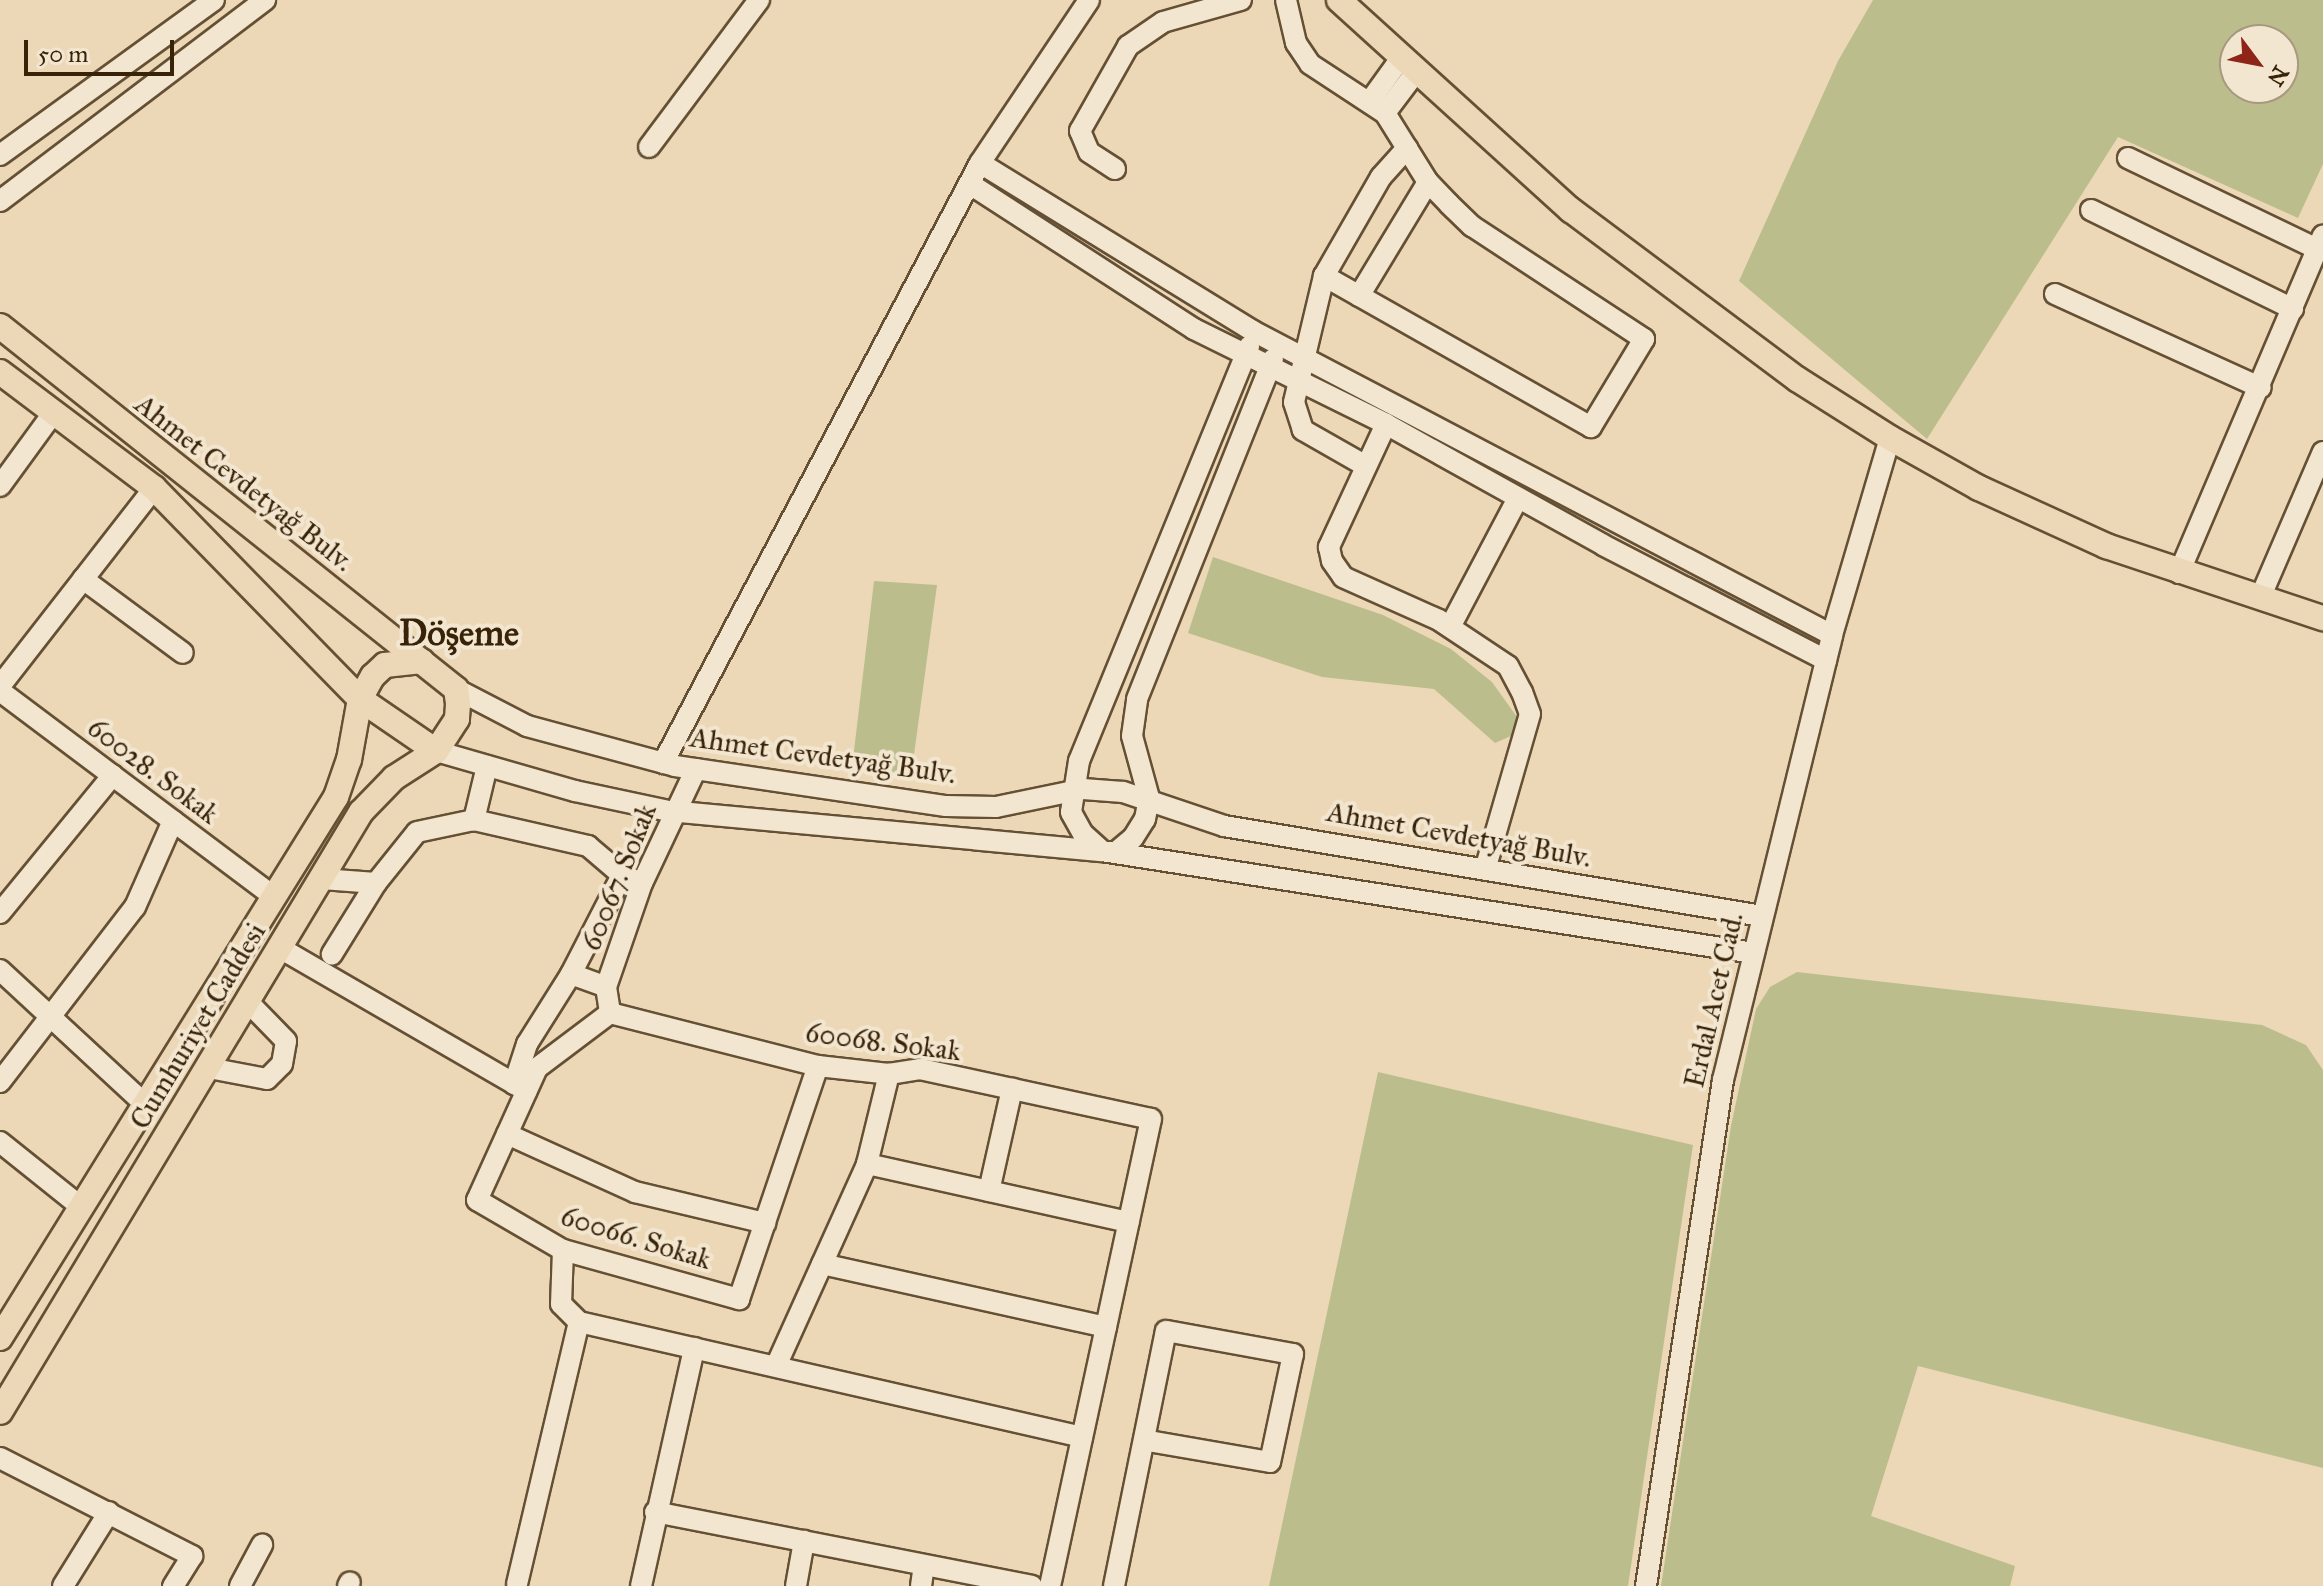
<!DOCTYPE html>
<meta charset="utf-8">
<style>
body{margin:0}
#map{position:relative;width:2323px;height:1586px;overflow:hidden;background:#ecd8b7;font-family:"IM FELL Great Primer",serif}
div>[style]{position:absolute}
.green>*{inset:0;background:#bbbe8c}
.roads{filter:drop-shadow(2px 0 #655034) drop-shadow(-2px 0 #655034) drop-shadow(0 2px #655034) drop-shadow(0 -2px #655034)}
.minor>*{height:20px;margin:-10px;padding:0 10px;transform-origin:10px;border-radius:10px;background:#f3e6d0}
.major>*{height:24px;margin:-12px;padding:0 12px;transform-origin:12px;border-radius:12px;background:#ecd8b7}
span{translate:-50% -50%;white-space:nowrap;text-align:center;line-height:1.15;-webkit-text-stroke:8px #f3e6d0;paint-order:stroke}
.street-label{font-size:28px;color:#382308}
.district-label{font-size:36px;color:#382308;font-weight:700}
.north{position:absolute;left:2219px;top:24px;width:80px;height:80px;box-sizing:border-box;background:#f3e6d0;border:2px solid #a89880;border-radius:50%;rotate:122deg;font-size:22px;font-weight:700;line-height:32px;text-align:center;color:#382308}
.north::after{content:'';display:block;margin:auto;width:28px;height:36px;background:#8f2418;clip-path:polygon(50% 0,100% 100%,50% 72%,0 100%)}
.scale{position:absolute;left:24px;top:40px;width:150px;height:36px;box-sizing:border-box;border:4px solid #382308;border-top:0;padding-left:10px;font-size:24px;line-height:28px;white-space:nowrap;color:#382308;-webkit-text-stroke:6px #f3e6d0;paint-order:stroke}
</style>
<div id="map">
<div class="green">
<i style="clip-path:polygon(evenodd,1873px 0,2323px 0,2323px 164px,2298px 218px,2118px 137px,1927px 439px,1739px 281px,1838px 61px,1873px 0,2235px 40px,2283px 40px,2283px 88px,2235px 88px,2235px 40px)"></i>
<i style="clip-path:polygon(1213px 557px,1383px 615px,1451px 649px,1492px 682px,1517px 717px,1520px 732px,1495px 743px,1434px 689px,1322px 677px,1188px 633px)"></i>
<i style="clip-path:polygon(874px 581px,937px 585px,911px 777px,852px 768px)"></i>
<i style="clip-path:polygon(1797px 972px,2262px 1025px,2306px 1045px,2323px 1070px,2323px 1468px,1918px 1366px,1871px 1516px,2015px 1566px,2010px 1586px,1661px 1586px,1731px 1126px,1756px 1009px,1770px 987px)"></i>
<i style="clip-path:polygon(1378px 1072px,1693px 1145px,1628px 1586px,1269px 1586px)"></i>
</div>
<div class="roads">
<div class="minor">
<i style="left:1286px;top:0;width:44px;rotate:76.9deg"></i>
<i style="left:1296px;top:43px;width:25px;rotate:56deg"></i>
<i style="left:1310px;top:64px;width:90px;rotate:33.2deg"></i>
<i style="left:1385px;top:113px;width:81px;rotate:58.1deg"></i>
<i style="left:1428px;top:182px;width:30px;rotate:46deg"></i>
<i style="left:1449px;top:204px;width:32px;rotate:44deg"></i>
<i style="left:1472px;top:226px;width:206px;rotate:33.3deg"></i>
<i style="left:1644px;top:339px;width:103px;rotate:121.1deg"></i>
<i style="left:1591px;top:427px;width:307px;rotate:-150.5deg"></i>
<i style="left:1370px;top:101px;width:53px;rotate:-54.2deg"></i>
<i style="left:1385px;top:113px;width:51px;rotate:-52.9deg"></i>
<i style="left:649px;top:147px;width:184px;rotate:-53.2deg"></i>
<i style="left:0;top:155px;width:264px;rotate:-35.9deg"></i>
<i style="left:2128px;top:158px;width:210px;rotate:25.7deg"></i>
<i style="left:980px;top:163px;width:321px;rotate:31.6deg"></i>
<i style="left:1253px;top:331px;width:654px;rotate:27.7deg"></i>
<i style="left:1115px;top:169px;width:31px;rotate:-147deg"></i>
<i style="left:1089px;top:152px;width:23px;rotate:-113deg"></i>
<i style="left:1080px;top:131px;width:98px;rotate:-60.5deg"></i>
<i style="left:1128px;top:46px;width:42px;rotate:-34.4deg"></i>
<i style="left:1163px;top:22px;width:81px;rotate:-15.8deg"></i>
<i style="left:970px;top:184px;width:267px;rotate:32.9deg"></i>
<i style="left:1194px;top:329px;width:214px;rotate:26.3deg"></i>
<i style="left:1386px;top:424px;width:248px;rotate:29.1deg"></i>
<i style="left:1603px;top:545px;width:251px;rotate:27.3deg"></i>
<i style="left:0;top:201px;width:333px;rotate:-37.2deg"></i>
<i style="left:2091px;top:210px;width:225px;rotate:26.1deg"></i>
<i style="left:2055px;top:294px;width:226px;rotate:24.5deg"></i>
<i style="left:1359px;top:296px;width:133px;rotate:-58.8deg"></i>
<i style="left:1386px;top:424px;width:136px;rotate:114.9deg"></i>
<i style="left:1329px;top:547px;width:14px;rotate:78deg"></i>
<i style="left:1332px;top:561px;width:19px;rotate:55deg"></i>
<i style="left:1343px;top:577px;width:105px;rotate:24.1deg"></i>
<i style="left:1439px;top:620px;width:83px;rotate:33.7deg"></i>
<i style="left:1508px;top:666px;width:30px;rotate:62deg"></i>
<i style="left:1522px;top:692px;width:23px;rotate:70deg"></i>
<i style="left:1530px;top:714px;width:162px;rotate:106.1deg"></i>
<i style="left:1366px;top:466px;width:73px;rotate:-150.3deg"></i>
<i style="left:1303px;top:430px;width:29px;rotate:-108deg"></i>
<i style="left:1294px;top:402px;width:130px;rotate:-76.6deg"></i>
<i style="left:1324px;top:276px;width:114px;rotate:-60.1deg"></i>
<i style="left:1381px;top:177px;width:39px;rotate:-48deg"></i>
<i style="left:0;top:486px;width:92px;rotate:-53.9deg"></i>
<i style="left:2179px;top:573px;width:367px;rotate:-66.9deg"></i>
<i style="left:83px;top:579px;width:124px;rotate:36.5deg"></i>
<i style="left:2260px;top:598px;width:159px;rotate:-66.7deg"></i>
<i style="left:1450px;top:627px;width:146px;rotate:-62.2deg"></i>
<i style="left:0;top:686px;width:251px;rotate:-52.1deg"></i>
<i style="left:456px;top:689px;width:80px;rotate:27.5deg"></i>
<i style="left:527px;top:726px;width:153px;rotate:15.1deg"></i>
<i style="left:675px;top:766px;width:274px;rotate:8.4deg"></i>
<i style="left:946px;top:806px;width:50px;rotate:1.1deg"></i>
<i style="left:996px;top:807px;width:89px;rotate:-11.7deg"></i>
<i style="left:1083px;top:789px;width:40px;rotate:4.3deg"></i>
<i style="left:1123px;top:792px;width:107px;rotate:18.6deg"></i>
<i style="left:1224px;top:826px;width:545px;rotate:9.5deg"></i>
<i style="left:0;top:691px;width:341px;rotate:36.9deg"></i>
<i style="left:436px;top:751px;width:145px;rotate:16.1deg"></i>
<i style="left:575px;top:791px;width:96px;rotate:12deg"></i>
<i style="left:669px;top:811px;width:435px;rotate:5.3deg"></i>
<i style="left:1102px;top:851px;width:659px;rotate:8.9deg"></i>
<i style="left:663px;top:763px;width:679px;rotate:-62.15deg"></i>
<i style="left:980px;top:163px;width:196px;rotate:-56.2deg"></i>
<i style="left:487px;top:766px;width:56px;rotate:103.5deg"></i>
<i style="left:474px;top:820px;width:117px;rotate:12.8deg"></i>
<i style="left:588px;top:846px;width:45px;rotate:40.5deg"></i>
<i style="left:696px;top:769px;width:126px;rotate:115.3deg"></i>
<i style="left:642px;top:883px;width:110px;rotate:109.1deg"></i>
<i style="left:606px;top:987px;width:26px;rotate:81deg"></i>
<i style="left:610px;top:1013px;width:91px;rotate:143deg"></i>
<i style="left:537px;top:1068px;width:145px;rotate:114.4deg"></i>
<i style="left:477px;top:1200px;width:99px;rotate:30.2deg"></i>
<i style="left:563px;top:1250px;width:183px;rotate:15.6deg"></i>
<i style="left:739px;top:1299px;width:246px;rotate:-71.3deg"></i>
<i style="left:1102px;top:851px;width:25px;rotate:-138deg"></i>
<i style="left:1083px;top:834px;width:25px;rotate:-119deg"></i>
<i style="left:1071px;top:812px;width:52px;rotate:-81.1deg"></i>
<i style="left:1079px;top:761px;width:448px;rotate:-67.7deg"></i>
<i style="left:1115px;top:853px;width:23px;rotate:-40deg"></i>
<i style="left:1133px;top:838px;width:22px;rotate:-58deg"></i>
<i style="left:1145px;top:819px;width:21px;rotate:-79deg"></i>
<i style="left:1149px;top:798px;width:64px;rotate:-105.3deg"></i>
<i style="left:1132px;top:736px;width:37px;rotate:-82deg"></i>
<i style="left:1137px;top:699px;width:366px;rotate:-68.2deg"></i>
<i style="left:322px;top:879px;width:54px;rotate:4.2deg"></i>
<i style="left:376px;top:883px;width:84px;rotate:121.8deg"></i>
<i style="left:376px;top:883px;width:65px;rotate:-51.2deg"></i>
<i style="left:417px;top:832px;width:58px;rotate:-11.9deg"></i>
<i style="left:0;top:913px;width:178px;rotate:-50.7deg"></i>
<i style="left:280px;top:948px;width:285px;rotate:30.1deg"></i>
<i style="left:0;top:970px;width:199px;rotate:42.8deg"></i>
<i style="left:571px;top:974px;width:111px;rotate:-62.7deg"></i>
<i style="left:622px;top:875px;width:13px;rotate:23deg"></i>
<i style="left:610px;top:1013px;width:215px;rotate:14.3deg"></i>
<i style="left:818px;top:1066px;width:71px;rotate:6.4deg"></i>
<i style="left:889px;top:1074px;width:31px;rotate:-9deg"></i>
<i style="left:920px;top:1069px;width:236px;rotate:12.2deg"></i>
<i style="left:1151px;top:1119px;width:478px;rotate:102.2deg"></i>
<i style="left:209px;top:1068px;width:59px;rotate:10.7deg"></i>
<i style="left:267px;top:1079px;width:21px;rotate:-45deg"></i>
<i style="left:282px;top:1064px;width:23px;rotate:-80deg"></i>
<i style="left:286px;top:1041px;width:54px;rotate:-134.3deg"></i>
<i style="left:0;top:1082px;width:221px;rotate:-52.4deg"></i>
<i style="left:135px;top:907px;width:94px;rotate:-66.2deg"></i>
<i style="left:514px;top:1084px;width:42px;rotate:-72deg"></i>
<i style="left:527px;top:1044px;width:83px;rotate:-57.8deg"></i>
<i style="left:571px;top:974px;width:37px;rotate:20deg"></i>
<i style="left:507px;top:1134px;width:141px;rotate:24.4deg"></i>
<i style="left:635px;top:1192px;width:134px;rotate:13.4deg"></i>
<i style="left:0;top:1142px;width:104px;rotate:38.7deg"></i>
<i style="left:867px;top:1164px;width:268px;rotate:12.5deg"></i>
<i style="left:989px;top:1191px;width:105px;rotate:-77.3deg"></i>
<i style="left:563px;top:1250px;width:54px;rotate:92.1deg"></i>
<i style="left:561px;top:1304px;width:25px;rotate:45deg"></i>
<i style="left:579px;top:1322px;width:516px;rotate:12.88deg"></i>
<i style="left:822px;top:1264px;width:291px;rotate:12.5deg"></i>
<i style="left:776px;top:1366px;width:222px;rotate:-65.7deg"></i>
<i style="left:867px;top:1164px;width:93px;rotate:-76.3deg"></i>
<i style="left:0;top:1458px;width:216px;rotate:27deg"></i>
<i style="left:192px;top:1556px;width:36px;rotate:122deg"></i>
<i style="left:655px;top:1512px;width:384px;rotate:11.1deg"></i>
<i style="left:517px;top:1584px;width:269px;rotate:-76.7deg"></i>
<i style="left:63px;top:1586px;width:87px;rotate:-58.1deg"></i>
<i style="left:240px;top:1586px;width:47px;rotate:-61.8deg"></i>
<i style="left:348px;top:1586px;width:4px;rotate:-63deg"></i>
<i style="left:641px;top:1586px;width:244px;rotate:-77.4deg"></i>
<i style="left:796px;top:1586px;width:46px;rotate:-79.9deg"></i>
<i style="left:921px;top:1586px;width:21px;rotate:-82deg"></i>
<i style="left:1114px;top:1586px;width:260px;rotate:-78.5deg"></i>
<i style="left:1166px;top:1331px;width:129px;rotate:10.3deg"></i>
<i style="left:1293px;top:1354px;width:110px;rotate:102deg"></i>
<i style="left:1270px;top:1462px;width:124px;rotate:-170.2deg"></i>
<i style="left:1646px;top:1586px;width:512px;rotate:-81.35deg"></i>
<i style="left:1723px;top:1080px;width:458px;rotate:-76.2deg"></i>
<i style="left:1832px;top:635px;width:205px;rotate:-73.6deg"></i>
</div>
<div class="major">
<i style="left:1339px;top:0;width:313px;rotate:42.2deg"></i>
<i style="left:1571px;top:210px;width:282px;rotate:36.8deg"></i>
<i style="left:1797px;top:379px;width:110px;rotate:32.4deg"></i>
<i style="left:1890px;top:438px;width:102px;rotate:29.3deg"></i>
<i style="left:1979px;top:488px;width:140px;rotate:24.5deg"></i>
<i style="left:2106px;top:546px;width:229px;rotate:18.4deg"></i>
<i style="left:0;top:326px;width:583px;rotate:38.52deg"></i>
<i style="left:456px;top:689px;width:15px;rotate:82deg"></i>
<i style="left:458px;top:704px;width:15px;rotate:94deg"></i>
<i style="left:457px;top:719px;width:38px;rotate:123deg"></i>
<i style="left:436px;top:751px;width:50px;rotate:147.3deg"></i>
<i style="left:394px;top:778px;width:47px;rotate:134.1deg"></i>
<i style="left:361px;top:812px;width:700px;rotate:121.03deg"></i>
<i style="left:0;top:372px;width:193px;rotate:37deg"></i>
<i style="left:154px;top:488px;width:295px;rotate:45.7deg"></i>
<i style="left:360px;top:699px;width:92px;rotate:34.4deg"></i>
<i style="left:0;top:1338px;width:637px;rotate:-58.16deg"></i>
<i style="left:336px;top:797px;width:39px;rotate:-71deg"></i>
<i style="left:349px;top:760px;width:62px;rotate:-79.8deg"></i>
<i style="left:360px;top:699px;width:26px;rotate:-61deg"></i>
<i style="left:373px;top:676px;width:16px;rotate:-43deg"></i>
<i style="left:385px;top:665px;width:37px;rotate:-6deg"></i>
</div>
</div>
<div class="street-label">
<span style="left:244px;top:483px;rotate:38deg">Ahmet Cevdetyağ Bulv.</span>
<span style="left:823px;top:756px;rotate:8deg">Ahmet Cevdetyağ Bulv.</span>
<span style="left:153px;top:771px;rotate:37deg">60028. Sokak</span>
<span style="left:1459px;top:835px;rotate:10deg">Ahmet Cevdetyağ Bulv.</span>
<span style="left:619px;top:877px;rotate:-68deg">60067. Sokak</span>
<span style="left:1714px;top:1000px;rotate:-77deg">Erdal Acet Cad.</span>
<span style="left:198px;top:1026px;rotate:-59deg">Cumhuriyet Caddesi</span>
<span style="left:883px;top:1042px;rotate:7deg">60068. Sokak</span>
<span style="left:636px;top:1238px;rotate:17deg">60066. Sokak</span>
</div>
<div class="district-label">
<span style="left:459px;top:634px">Döşeme</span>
</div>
<div class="north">N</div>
<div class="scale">50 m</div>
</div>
